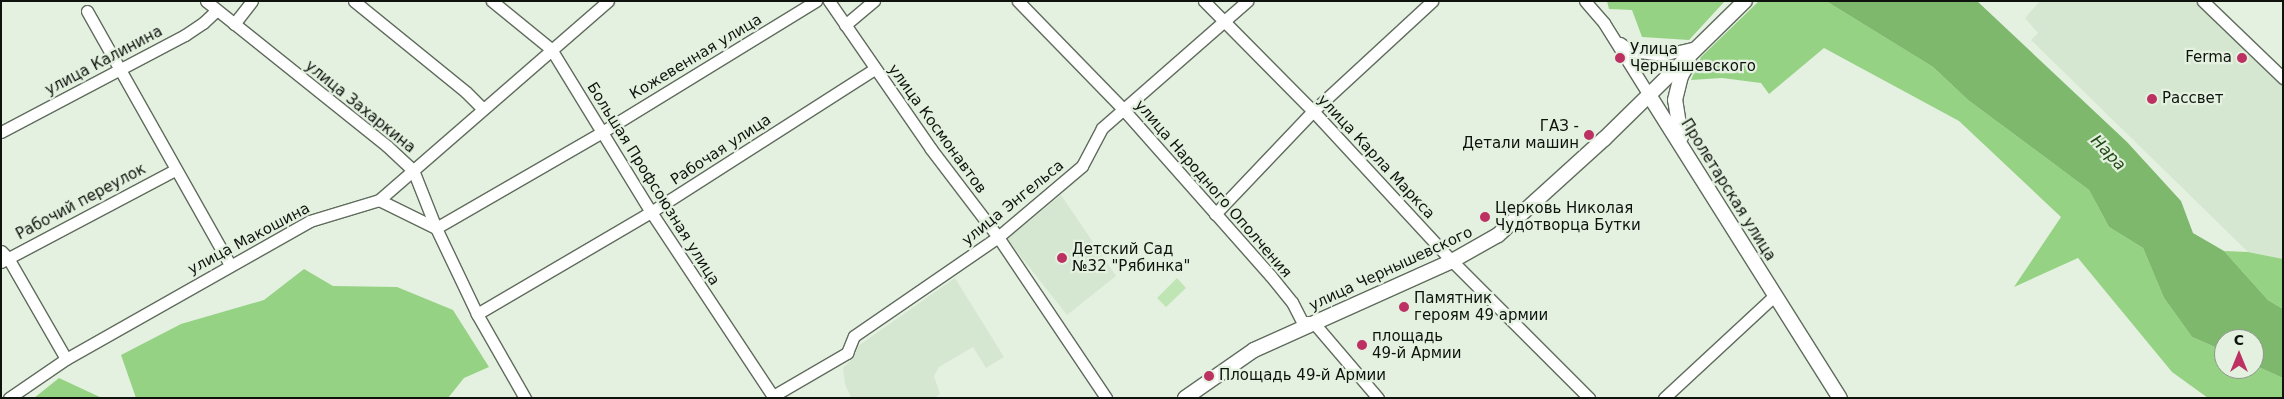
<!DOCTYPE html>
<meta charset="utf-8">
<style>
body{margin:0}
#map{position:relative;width:2284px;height:399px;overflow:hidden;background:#e4f1e0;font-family:"DejaVu Sans",sans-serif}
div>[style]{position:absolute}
.built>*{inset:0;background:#d5e7d0}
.green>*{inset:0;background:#bfe5b4}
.forest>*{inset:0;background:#96d284}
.water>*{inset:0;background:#7db86c}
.roads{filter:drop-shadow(1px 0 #606c5d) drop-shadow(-1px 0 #606c5d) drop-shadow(0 1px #606c5d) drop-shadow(0 -1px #606c5d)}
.minor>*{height:11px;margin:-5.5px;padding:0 5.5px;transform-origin:5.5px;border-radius:5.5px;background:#fff}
.major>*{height:14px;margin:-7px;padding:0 7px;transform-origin:7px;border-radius:7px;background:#fff}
.dots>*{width:14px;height:14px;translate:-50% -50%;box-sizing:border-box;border:2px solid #e4f1e0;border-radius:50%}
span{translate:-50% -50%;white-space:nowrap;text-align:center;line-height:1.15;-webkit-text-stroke:4.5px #e4f1e0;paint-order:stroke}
.poi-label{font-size:15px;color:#0f130d}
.left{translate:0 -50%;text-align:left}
.right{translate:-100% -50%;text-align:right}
.street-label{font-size:15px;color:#0f130d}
.water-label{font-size:16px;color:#224915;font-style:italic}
.frame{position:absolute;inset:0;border:2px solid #0f130d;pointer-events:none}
.north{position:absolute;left:2214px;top:329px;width:50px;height:50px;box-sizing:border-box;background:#e4f1e0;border:1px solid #8f988c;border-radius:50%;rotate:0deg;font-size:14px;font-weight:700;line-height:20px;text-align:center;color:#0f130d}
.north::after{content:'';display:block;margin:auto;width:18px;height:22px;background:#bd3062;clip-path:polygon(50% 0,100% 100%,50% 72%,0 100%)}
</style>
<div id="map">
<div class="built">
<i style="clip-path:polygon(2040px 1px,2193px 1px,2283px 86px,2283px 259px,2248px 252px,2031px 40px,2038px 33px,2025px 18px)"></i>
<i style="clip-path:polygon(1061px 195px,1116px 276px,1067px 315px,1007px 239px)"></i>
<i style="clip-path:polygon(955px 278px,1004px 357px,986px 368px,973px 347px,939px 367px,934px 376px,940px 394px,934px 398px,851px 398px,845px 384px,843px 368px,854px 357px,858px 346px)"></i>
</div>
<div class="green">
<i style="clip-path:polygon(1177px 278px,1186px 288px,1166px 307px,1157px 298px)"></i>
</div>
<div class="forest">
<i style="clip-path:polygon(1607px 1px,1725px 1px,1689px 40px,1642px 37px,1632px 10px,1609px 9px)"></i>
<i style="clip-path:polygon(1759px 1px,1826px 1px,1933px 67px,1968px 100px,2089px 190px,2109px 227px,2143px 248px,2164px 298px,2192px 337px,2224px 351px,2224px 369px,2254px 369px,2254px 365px,2283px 378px,2283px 398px,2208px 398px,2172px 372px,2078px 258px,2014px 287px,2061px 217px,1959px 121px,1824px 48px,1769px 94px,1761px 83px,1722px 78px,1691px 80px,1701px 57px)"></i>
<i style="clip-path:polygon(2224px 251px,2248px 252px,2283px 259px,2283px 309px,2268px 300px)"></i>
<i style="clip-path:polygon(304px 269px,333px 286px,397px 287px,453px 310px,489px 367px,464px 378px,448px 398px,136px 398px,121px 355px,181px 324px,264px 300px)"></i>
<i style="clip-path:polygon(59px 378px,102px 398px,34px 398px)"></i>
</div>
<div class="water">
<i style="clip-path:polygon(1826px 1px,1977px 1px,2127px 142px,2181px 201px,2193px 233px,2224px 251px,2268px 300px,2283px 309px,2283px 378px,2254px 365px,2254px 339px,2224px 339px,2224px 351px,2192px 337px,2164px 298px,2143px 248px,2109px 227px,2089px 190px,1968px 100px,1933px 67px)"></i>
</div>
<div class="roads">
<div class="minor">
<i style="left:206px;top:1px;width:232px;rotate:38.7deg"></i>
<i style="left:387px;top:146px;width:35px;rotate:43deg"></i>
<i style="left:413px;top:170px;width:62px;rotate:68.4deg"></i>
<i style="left:436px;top:228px;width:95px;rotate:64.5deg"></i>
<i style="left:477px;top:314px;width:97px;rotate:60.3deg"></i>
<i style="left:354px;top:1px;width:144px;rotate:39.1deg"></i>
<i style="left:466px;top:92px;width:23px;rotate:45deg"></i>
<i style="left:492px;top:1px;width:76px;rotate:39.1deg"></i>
<i style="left:551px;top:49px;width:191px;rotate:58.5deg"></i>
<i style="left:651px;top:212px;width:223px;rotate:56.5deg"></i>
<i style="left:829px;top:1px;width:180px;rotate:55.4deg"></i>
<i style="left:931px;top:149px;width:111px;rotate:52.7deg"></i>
<i style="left:998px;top:237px;width:194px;rotate:56.1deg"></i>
<i style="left:1018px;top:1px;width:151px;rotate:45.8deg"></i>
<i style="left:1123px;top:109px;width:222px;rotate:48.5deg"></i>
<i style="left:1270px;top:275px;width:35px;rotate:51deg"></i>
<i style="left:1292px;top:302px;width:22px;rotate:63deg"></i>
<i style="left:1302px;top:322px;width:11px"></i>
<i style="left:1313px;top:322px;width:100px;rotate:49.5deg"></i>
<i style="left:1204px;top:1px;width:155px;rotate:45.3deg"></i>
<i style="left:1313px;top:111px;width:205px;rotate:47.2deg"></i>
<i style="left:1452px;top:261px;width:194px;rotate:45deg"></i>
<i style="left:1585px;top:1px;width:29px;rotate:49deg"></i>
<i style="left:1604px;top:23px;width:85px;rotate:58deg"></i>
<i style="left:2203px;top:1px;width:111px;rotate:43.9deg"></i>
<i style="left:87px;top:11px;width:291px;rotate:60.6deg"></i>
<i style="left:234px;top:24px;width:29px;rotate:-52deg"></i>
<i style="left:845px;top:25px;width:38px;rotate:-40deg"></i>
<i style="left:1620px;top:43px;width:14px;rotate:36deg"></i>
<i style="left:1631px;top:51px;width:31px;rotate:7deg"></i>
<i style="left:1662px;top:55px;width:36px;rotate:-13deg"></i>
<i style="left:1px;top:132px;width:208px;rotate:-27.8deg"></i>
<i style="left:185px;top:35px;width:22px;rotate:-34deg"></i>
<i style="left:203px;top:23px;width:19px;rotate:-43deg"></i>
<i style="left:379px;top:200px;width:64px;rotate:26.2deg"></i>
<i style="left:436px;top:228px;width:192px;rotate:-30deg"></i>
<i style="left:602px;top:132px;width:251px;rotate:-31.5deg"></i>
<i style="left:1215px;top:214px;width:142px;rotate:-46.4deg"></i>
<i style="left:1313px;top:111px;width:162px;rotate:-42.7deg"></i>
<i style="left:1px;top:251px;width:10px;rotate:45deg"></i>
<i style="left:8px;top:258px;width:116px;rotate:60.1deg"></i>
<i style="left:1px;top:262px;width:197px;rotate:-27.9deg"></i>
<i style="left:477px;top:314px;width:202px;rotate:-30.4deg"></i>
<i style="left:651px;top:212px;width:266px;rotate:-32.6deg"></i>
<i style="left:773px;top:396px;width:86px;rotate:-30.2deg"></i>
<i style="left:847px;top:353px;width:18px;rotate:-68deg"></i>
<i style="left:854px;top:336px;width:175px;rotate:-34.5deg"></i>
<i style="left:998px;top:237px;width:110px;rotate:-40.2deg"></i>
<i style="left:1082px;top:166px;width:43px;rotate:-62.2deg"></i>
<i style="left:1102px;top:128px;width:193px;rotate:-41.2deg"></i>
<i style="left:9px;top:398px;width:69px;rotate:-34.4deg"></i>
<i style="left:66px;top:359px;width:280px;rotate:-29.5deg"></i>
<i style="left:310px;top:221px;width:72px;rotate:-16.9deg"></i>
<i style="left:379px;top:200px;width:303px;rotate:-41deg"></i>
<i style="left:1664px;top:398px;width:150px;rotate:-42.8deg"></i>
</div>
<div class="major">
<i style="left:1649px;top:95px;width:358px;rotate:57.8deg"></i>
<i style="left:1681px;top:137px;width:37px;rotate:-99deg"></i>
<i style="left:1675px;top:100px;width:25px;rotate:-76deg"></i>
<i style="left:1681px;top:76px;width:16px;rotate:-60deg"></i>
<i style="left:1185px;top:398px;width:84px;rotate:-34.8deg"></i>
<i style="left:1254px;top:350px;width:217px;rotate:-24.2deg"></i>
<i style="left:1452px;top:261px;width:53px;rotate:-29.5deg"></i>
<i style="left:1498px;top:235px;width:143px;rotate:-42.2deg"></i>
<i style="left:1604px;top:139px;width:197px;rotate:-44.4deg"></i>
</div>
</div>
<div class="dots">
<i style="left:1620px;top:58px;background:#bd3062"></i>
<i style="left:2242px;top:58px;background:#bd3062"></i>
<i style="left:2152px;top:99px;background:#bd3062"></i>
<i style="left:1589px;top:135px;background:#bd3062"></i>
<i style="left:1485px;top:217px;background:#bd3062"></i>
<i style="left:1062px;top:258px;background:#bd3062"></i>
<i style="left:1404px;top:307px;background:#bd3062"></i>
<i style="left:1362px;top:345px;background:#bd3062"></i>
<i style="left:1209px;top:376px;background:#bd3062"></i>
</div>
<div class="poi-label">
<span class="left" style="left:1630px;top:58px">Улица<br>Чернышевского</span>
<span class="right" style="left:2232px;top:58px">Ferma</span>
<span class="left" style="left:2162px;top:99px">Рассвет</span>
<span class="right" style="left:1579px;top:135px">ГАЗ -<br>Детали машин</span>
<span class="left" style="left:1495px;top:217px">Церковь Николая<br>Чудотворца Бутки</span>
<span class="left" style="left:1072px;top:258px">Детский Сад<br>№32 "Рябинка"</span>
<span class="left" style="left:1414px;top:307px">Памятник<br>героям 49 армии</span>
<span class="left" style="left:1372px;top:345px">площадь<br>49-й Армии</span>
<span class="left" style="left:1219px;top:376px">Площадь 49-й Армии</span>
</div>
<div class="street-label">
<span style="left:696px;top:57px;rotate:-31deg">Кожевенная улица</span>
<span style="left:104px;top:61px;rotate:-28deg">улица Калинина</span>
<span style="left:360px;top:107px;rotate:39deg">улица Захаркина</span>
<span style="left:937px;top:129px;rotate:54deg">улица Космонавтов</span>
<span style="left:721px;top:150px;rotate:-33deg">Рабочая улица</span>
<span style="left:1376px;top:157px;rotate:47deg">улица Карла Маркса</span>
<span style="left:653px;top:184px;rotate:58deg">Большая Профсоюзная улица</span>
<span style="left:1213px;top:189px;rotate:49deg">улица Народного Ополчения</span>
<span style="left:1728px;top:190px;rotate:58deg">Пролетарская улица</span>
<span style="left:81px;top:202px;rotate:-28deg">Рабочий переулок</span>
<span style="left:1013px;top:203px;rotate:-39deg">улица Энгельса</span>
<span style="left:249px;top:239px;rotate:-28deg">улица Макошина</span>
<span style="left:1391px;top:269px;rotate:-25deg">улица Чернышевского</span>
</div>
<div class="water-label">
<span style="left:2108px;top:153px;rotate:46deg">Нара</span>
</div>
<div class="frame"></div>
<div class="north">С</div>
</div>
